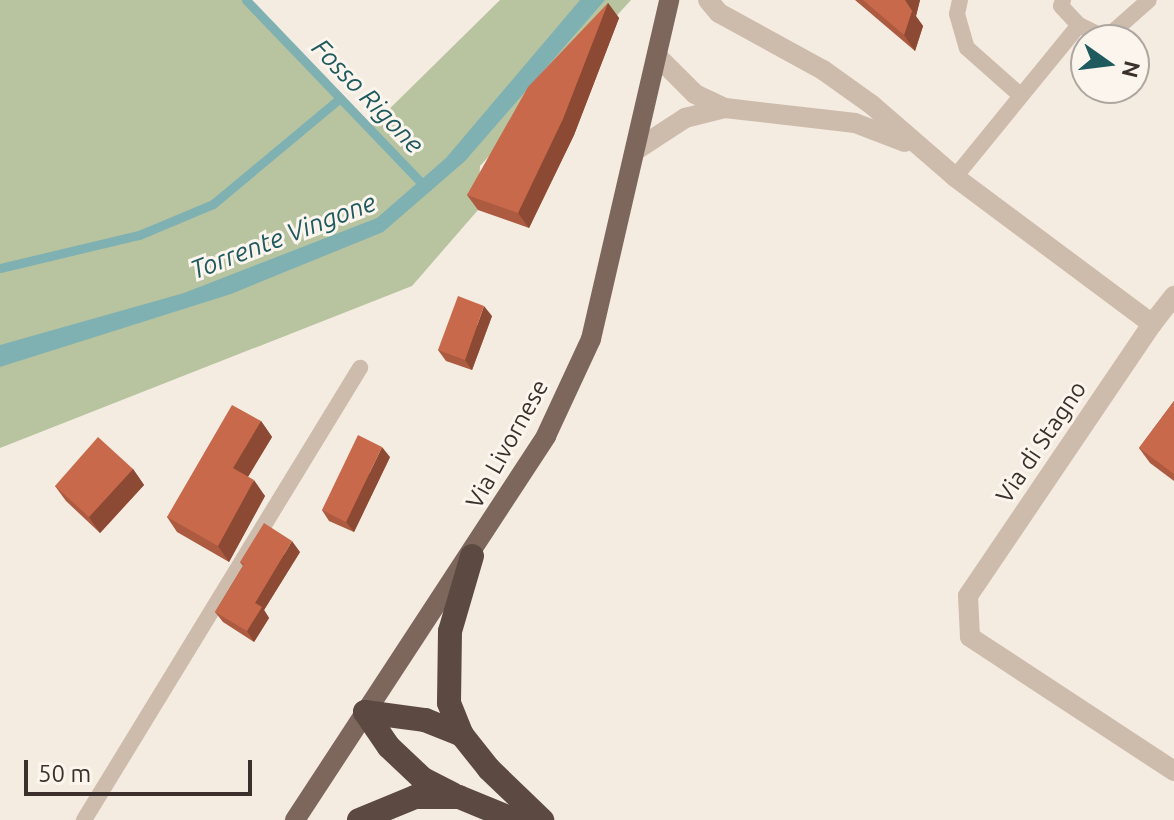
<!DOCTYPE html>
<style>
body{margin:0}
#map{position:relative;width:1174px;height:820px;overflow:hidden;background:#f4ebe1;font-family:Ubuntu,sans-serif}
div>[style]{position:absolute}
.green>*{inset:0;background:#b8c4a0}
.water>*{inset:0;background:#7fb0b2}
.stream>*{height:9px;margin:-4.5px;padding:0 4.5px;transform-origin:4.5px;border-radius:4.5px;background:#7fb0b2}
.lane>*{height:16px;margin:-8px;padding:0 8px;transform-origin:8px;border-radius:8px;background:#cdbbac}
.street>*{height:20px;margin:-10px;padding:0 10px;transform-origin:10px;border-radius:10px;background:#cdbbac}
.primary>*{height:20px;margin:-10px;padding:0 10px;transform-origin:10px;border-radius:10px;background:#7d675c}
.highway>*{height:24px;margin:-12px;padding:0 12px;transform-origin:12px;border-radius:12px;background:#5c4a42}
.wall>*{inset:0;background:#ac5a40}
.shaded-wall>*{inset:0;background:#8c4a34}
.building>*{inset:0;background:#c8694b}
span{translate:-50% -50%;white-space:nowrap;text-align:center;line-height:1.15;-webkit-text-stroke:6px #fbf5ee;paint-order:stroke}
.street-label{font-size:24px;color:#3b302b}
.water-label{font-size:26px;color:#1f5a5e;font-style:italic}
.north{position:absolute;left:1070px;top:24px;width:80px;height:80px;box-sizing:border-box;background:#fbf5ee;border:2px solid #aea6a0;border-radius:50%;rotate:104deg;font-size:22px;font-weight:700;line-height:32px;text-align:center;color:#3b302b}
.north::after{content:'';display:block;margin:auto;width:28px;height:36px;background:#1f5a5e;clip-path:polygon(50% 0,100% 100%,50% 72%,0 100%)}
.scale{position:absolute;left:24px;top:760px;width:228px;height:36px;box-sizing:border-box;border:4px solid #3b302b;border-top:0;padding-left:10px;font-size:24px;line-height:28px;white-space:nowrap;color:#3b302b;-webkit-text-stroke:6px #fbf5ee;paint-order:stroke}
</style>
<div id="map">
<div class="green">
<i style="clip-path:polygon(0 0,244px 0,368px 130px,500px 0,631px 0,480px 166px,478px 210px,412px 286px,0 448px)"></i>
</div>
<div class="water">
<i style="clip-path:polygon(580px 0,605px 0,465px 161px,383px 232px,231px 294px,0 367px,0 345px,184px 293px,377px 218px,446px 158px)"></i>
</div>
<div class="stream">
<i style="left:246px;top:0;width:260px;rotate:46.2deg"></i>
<i style="left:0;top:268px;width:143px;rotate:-13.4deg"></i>
<i style="left:139px;top:235px;width:80px;rotate:-22.7deg"></i>
<i style="left:213px;top:204px;width:163px;rotate:-39.8deg"></i>
</div>
<div class="lane">
<i style="left:960px;top:0;width:14px;rotate:102deg"></i>
<i style="left:957px;top:14px;width:35px;rotate:74deg"></i>
<i style="left:967px;top:48px;width:72px;rotate:41.6deg"></i>
<i style="left:1063px;top:0;width:6px;rotate:108deg"></i>
<i style="left:1061px;top:6px;width:26px;rotate:47deg"></i>
<i style="left:1079px;top:25px;width:30px;rotate:26deg"></i>
<i style="left:1106px;top:38px;width:57px;rotate:-41.5deg"></i>
<i style="left:955px;top:177px;width:196px;rotate:-50.8deg"></i>
<i style="left:84px;top:820px;width:530px;rotate:-58.59deg"></i>
</div>
<div class="street">
<i style="left:708px;top:0;width:17px;rotate:50deg"></i>
<i style="left:719px;top:13px;width:119px;rotate:28.7deg"></i>
<i style="left:823px;top:70px;width:60px;rotate:35.5deg"></i>
<i style="left:872px;top:105px;width:110px;rotate:40.9deg"></i>
<i style="left:955px;top:177px;width:246px;rotate:36.7deg"></i>
<i style="left:1152px;top:324px;width:328px;rotate:124.1deg"></i>
<i style="left:968px;top:596px;width:41px;rotate:87.2deg"></i>
<i style="left:970px;top:637px;width:244px;rotate:33.3deg"></i>
<i style="left:657px;top:56px;width:54px;rotate:45deg"></i>
<i style="left:695px;top:94px;width:33px;rotate:25deg"></i>
<i style="left:636px;top:150px;width:59px;rotate:-33.1deg"></i>
<i style="left:685px;top:118px;width:41px;rotate:-14deg"></i>
<i style="left:725px;top:108px;width:131px;rotate:6.6deg"></i>
<i style="left:855px;top:123px;width:53px;rotate:20.8deg"></i>
<i style="left:1152px;top:324px;width:36px;rotate:-52deg"></i>
</div>
<div class="primary">
<i style="left:295px;top:820px;width:459px;rotate:-56.8deg"></i>
<i style="left:546px;top:436px;width:107px;rotate:-65.1deg"></i>
<i style="left:591px;top:339px;width:348px;rotate:-77deg"></i>
</div>
<div class="highway">
<i style="left:472px;top:556px;width:78px;rotate:106.3deg"></i>
<i style="left:450px;top:631px;width:72px;rotate:90.8deg"></i>
<i style="left:449px;top:703px;width:35px;rotate:68deg"></i>
<i style="left:462px;top:735px;width:43px;rotate:51.5deg"></i>
<i style="left:489px;top:769px;width:74px;rotate:43.9deg"></i>
<i style="left:365px;top:712px;width:42px;rotate:55.6deg"></i>
<i style="left:389px;top:747px;width:47px;rotate:43.3deg"></i>
<i style="left:423px;top:779px;width:33px;rotate:27deg"></i>
<i style="left:365px;top:712px;width:61px;rotate:7.6deg"></i>
<i style="left:425px;top:720px;width:40px;rotate:22deg"></i>
<i style="left:359px;top:820px;width:61px;rotate:-22.3deg"></i>
<i style="left:415px;top:797px;width:44px"></i>
<i style="left:459px;top:797px;width:61px;rotate:22.3deg"></i>
</div>
<div class="wall">
<i style="clip-path:polygon(855px 0,920px 0,916px 16px,923px 26px,915px 51px)"></i>
<i style="clip-path:polygon(608px 3px,619px 18px,574px 135px,529px 228px,478px 210px,467px 195px)"></i>
<i style="clip-path:polygon(492px 316px,472px 370px,446px 361px,438px 350px)"></i>
<i style="clip-path:polygon(1174px 401px,1174px 481px,1150px 463px,1139px 448px)"></i>
<i style="clip-path:polygon(261px 421px,272px 437px,248px 477px,265px 496px,229px 562px,177px 532px,167px 517px)"></i>
<i style="clip-path:polygon(390px 457px,354px 532px,329px 521px,322px 510px)"></i>
<i style="clip-path:polygon(133px 469px,144px 485px,100px 533px,66px 501px,55px 486px)"></i>
<i style="clip-path:polygon(300px 552px,264px 610px,269px 618px,254px 642px,223px 622px,215px 612px,243px 566px,240px 562px)"></i>
</div>
<div class="shaded-wall">
<i style="clip-path:polygon(905px 0,920px 0,916px 16px,905px 1px)"></i>
<i style="clip-path:polygon(608px 3px,619px 18px,574px 135px,529px 228px,518px 213px)"></i>
<i style="clip-path:polygon(912px 11px,923px 26px,915px 51px,904px 35px)"></i>
<i style="clip-path:polygon(484px 306px,492px 316px,472px 370px,465px 360px)"></i>
<i style="clip-path:polygon(261px 421px,272px 437px,244px 483px,233px 468px)"></i>
<i style="clip-path:polygon(382px 447px,390px 457px,354px 532px,346px 522px)"></i>
<i style="clip-path:polygon(133px 469px,144px 485px,100px 533px,89px 517px)"></i>
<i style="clip-path:polygon(254px 480px,265px 496px,229px 562px,218px 546px)"></i>
<i style="clip-path:polygon(292px 541px,300px 552px,264px 610px,269px 618px,254px 642px,247px 631px,255px 603px)"></i>
</div>
<div class="building">
<i style="clip-path:polygon(863px 0,905px 0,912px 11px,904px 35px)"></i>
<i style="clip-path:polygon(608px 3px,563px 119px,518px 213px,467px 195px,528px 87px)"></i>
<i style="clip-path:polygon(458px 296px,484px 306px,465px 360px,438px 350px)"></i>
<i style="clip-path:polygon(1174px 401px,1174px 474px,1139px 448px)"></i>
<i style="clip-path:polygon(232px 405px,261px 421px,233px 468px,254px 480px,218px 546px,167px 517px)"></i>
<i style="clip-path:polygon(358px 435px,382px 447px,346px 522px,322px 510px)"></i>
<i style="clip-path:polygon(98px 437px,133px 469px,89px 517px,55px 486px)"></i>
<i style="clip-path:polygon(264px 523px,292px 541px,255px 603px,262px 607px,247px 631px,215px 612px,244px 564px,240px 562px)"></i>
</div>
<div class="street-label">
<span style="left:1041px;top:442px;rotate:-56deg">Via di Stagno</span>
<span style="left:507px;top:444px;rotate:-61deg">Via Livornese</span>
</div>
<div class="water-label">
<span style="left:368px;top:96px;rotate:46deg">Fosso Rigone</span>
<span style="left:283px;top:236px;rotate:-21deg">Torrente Vingone</span>
</div>
<div class="north">N</div>
<div class="scale">50 m</div>
</div>
